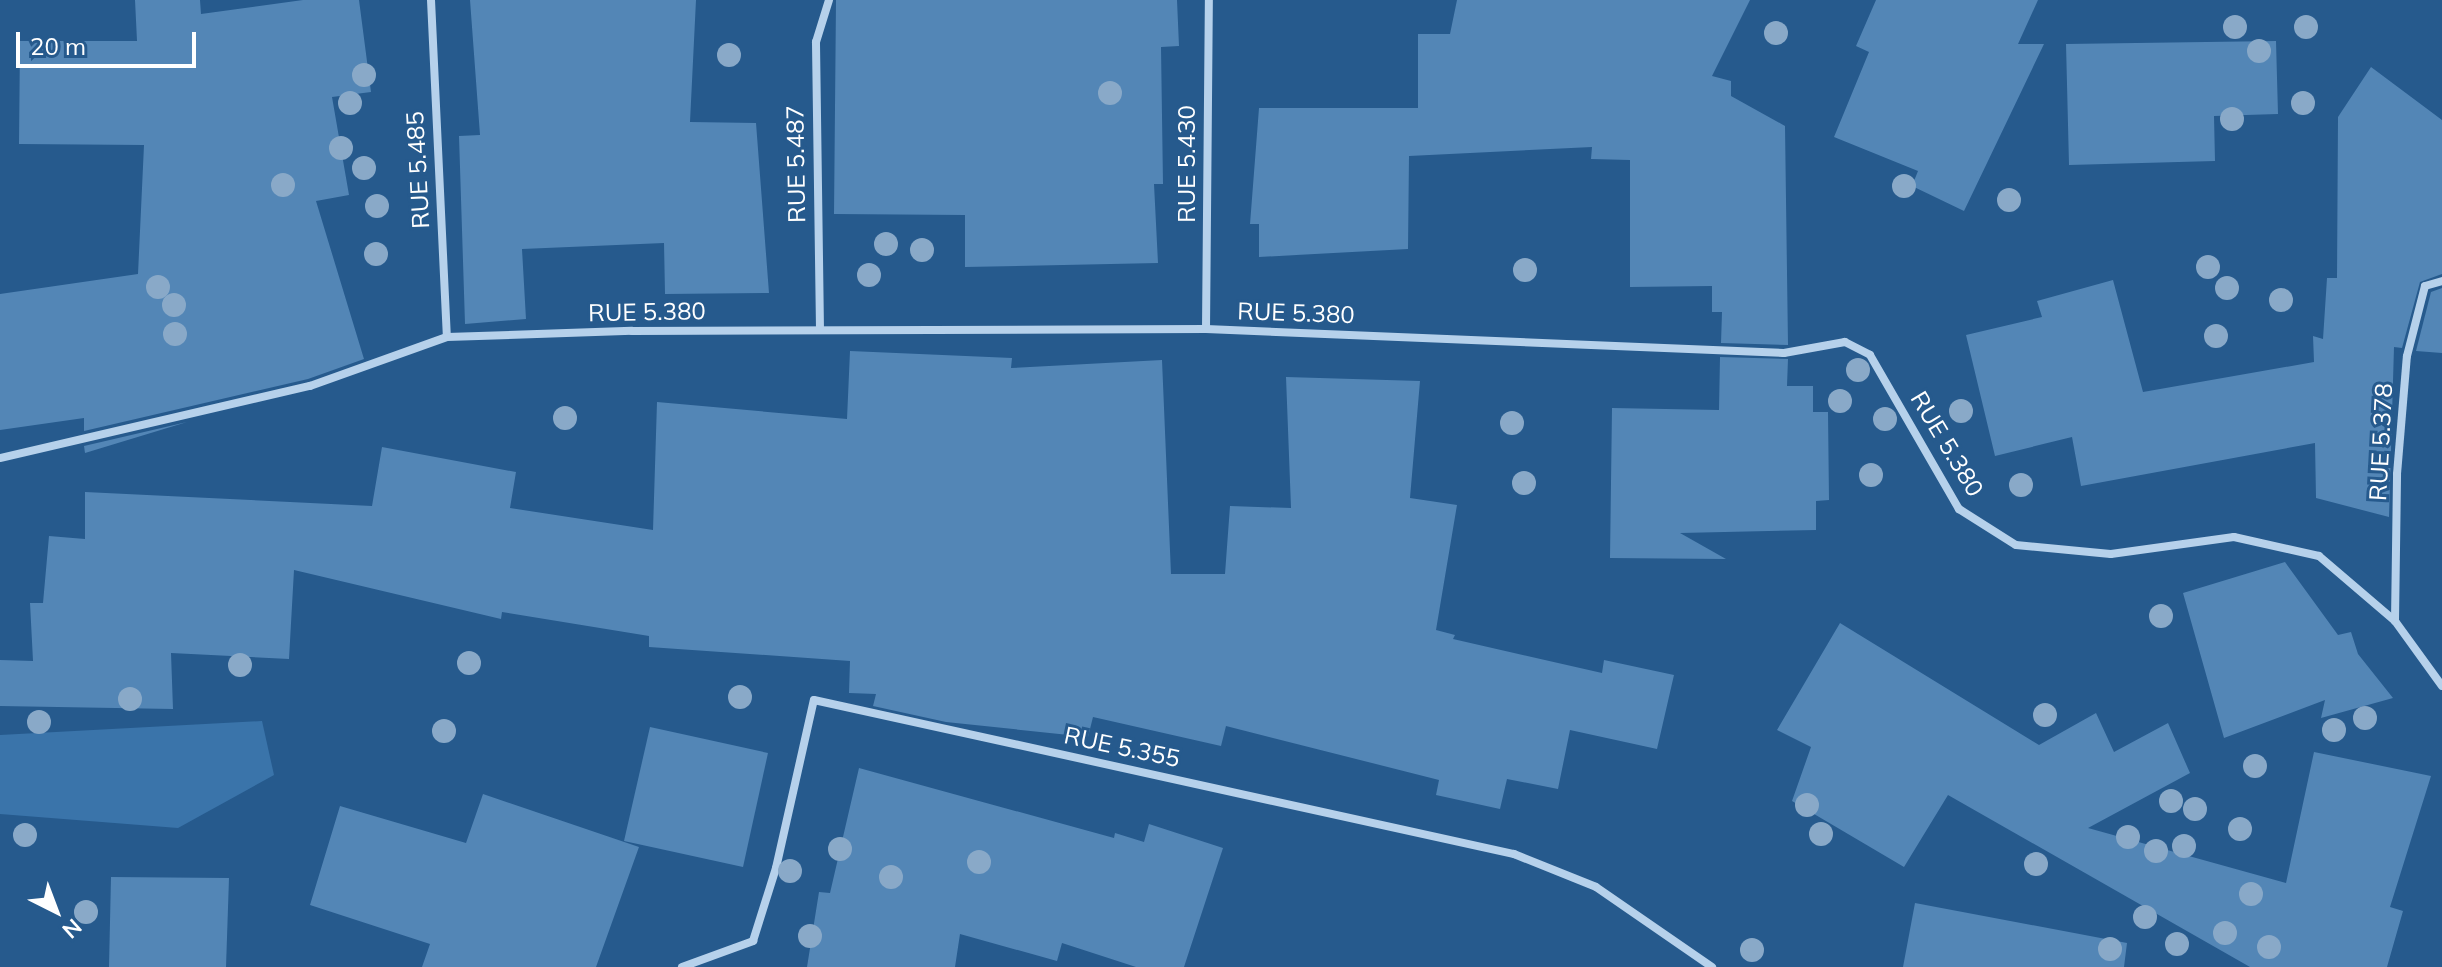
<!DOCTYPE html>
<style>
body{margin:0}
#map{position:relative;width:2442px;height:967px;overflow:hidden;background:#265a8d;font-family:Mulish,sans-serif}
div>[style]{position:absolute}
.green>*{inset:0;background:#3a74aa}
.building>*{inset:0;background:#5386b6}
.street>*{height:8px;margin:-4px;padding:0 4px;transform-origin:4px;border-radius:4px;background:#b6d1eb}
.trees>*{width:24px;height:24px;margin:-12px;border-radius:50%;background:#89a9c8}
span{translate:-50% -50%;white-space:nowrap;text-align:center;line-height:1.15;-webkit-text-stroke:6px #265a8d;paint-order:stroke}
.street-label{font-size:24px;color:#fff}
.north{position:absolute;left:16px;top:871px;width:80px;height:80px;-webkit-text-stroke:6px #265a8d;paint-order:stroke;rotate:138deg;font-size:22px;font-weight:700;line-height:32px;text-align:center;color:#fff}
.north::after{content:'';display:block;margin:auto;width:28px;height:36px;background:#fff;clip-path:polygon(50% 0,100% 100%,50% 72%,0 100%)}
.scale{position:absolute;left:16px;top:32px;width:180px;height:36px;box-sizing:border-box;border:4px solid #fff;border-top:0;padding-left:10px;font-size:24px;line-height:28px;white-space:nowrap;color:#fff;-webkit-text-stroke:6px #265a8d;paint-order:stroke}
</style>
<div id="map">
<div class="green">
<i style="clip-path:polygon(262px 721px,274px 775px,178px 828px,0 814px,0 735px)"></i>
</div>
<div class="building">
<i style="clip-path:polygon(135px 0,200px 0,201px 14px,303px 0,359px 0,371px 92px,332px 97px,349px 195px,316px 201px,364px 359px,308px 379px,84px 431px,84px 418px,0 430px,0 294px,138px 274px,144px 145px,19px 144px,20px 41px,137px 41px)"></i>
<i style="clip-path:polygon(470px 0,696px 0,690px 122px,756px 123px,769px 293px,665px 294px,664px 243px,522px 249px,526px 319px,465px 324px,459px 136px,480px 135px)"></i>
<i style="clip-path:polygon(836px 0,1177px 0,1179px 46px,1161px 47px,1163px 184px,1154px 184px,1158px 263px,965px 267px,965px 215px,834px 214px)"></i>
<i style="clip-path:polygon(1457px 0,1750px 0,1712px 76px,1731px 81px,1731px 96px,1785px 126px,1788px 345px,1721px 343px,1722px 312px,1712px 312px,1712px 286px,1630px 287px,1630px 160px,1591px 159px,1592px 147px,1409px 156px,1408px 249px,1259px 257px,1259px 224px,1250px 224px,1259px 108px,1418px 108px,1418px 34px,1450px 34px)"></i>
<i style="clip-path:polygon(1876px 0,2038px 0,2018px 44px,2044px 44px,1964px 211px,1912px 186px,1918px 171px,1834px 137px,1869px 52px,1856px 46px)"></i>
<i style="clip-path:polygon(2276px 41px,2278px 114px,2214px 116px,2215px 161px,2069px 165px,2066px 44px)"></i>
<i style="clip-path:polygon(2371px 67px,2442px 120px,2442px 274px,2420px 282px,2402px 348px,2394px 347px,2389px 517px,2316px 498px,2315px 443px,2081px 486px,2072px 437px,1995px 456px,1966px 335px,2042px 317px,2037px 301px,2113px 280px,2143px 392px,2314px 362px,2313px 336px,2323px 339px,2327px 278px,2337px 278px,2338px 117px)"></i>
<i style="clip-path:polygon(2442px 288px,2442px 353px,2416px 351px,2431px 292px)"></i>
<i style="clip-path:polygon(850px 351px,1012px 358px,1011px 368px,1162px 360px,1171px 574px,1225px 574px,1230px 506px,1291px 508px,1286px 377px,1420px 381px,1410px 498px,1457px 505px,1436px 630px,1455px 635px,1453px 639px,1602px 673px,1604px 660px,1674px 675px,1657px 749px,1570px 730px,1558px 789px,1507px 779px,1500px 809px,1436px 795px,1439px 780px,1226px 726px,1221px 746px,1093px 717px,1088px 737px,946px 722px,873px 706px,876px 694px,849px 693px,850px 661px,649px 647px,649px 636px,502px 612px,501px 619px,294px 570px,289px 659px,171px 653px,173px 709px,0 706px,0 660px,33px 661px,30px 603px,43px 603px,49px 536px,85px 539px,85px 492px,372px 506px,382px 447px,516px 472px,510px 508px,653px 530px,657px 402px,847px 419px)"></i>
<i style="clip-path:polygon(1720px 357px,1788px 359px,1787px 386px,1813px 386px,1813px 412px,1828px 412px,1829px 500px,1816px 501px,1816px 530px,1680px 533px,1726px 559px,1610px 558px,1612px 408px,1719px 410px)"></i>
<i style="clip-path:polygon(187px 422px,85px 453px,84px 446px)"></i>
<i style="clip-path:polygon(2285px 562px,2338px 635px,2351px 632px,2358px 654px,2393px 698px,2321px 718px,2325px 700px,2224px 738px,2183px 593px)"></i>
<i style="clip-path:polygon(1840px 623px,2039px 745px,2096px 713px,2114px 752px,2168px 723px,2190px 773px,2088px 828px,2286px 883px,2314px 752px,2431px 776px,2390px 907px,2403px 911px,2387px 967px,2250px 967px,1948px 795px,1904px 867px,1792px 801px,1811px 747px,1777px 730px)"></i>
<i style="clip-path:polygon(650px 727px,768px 753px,743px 867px,624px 841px)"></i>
<i style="clip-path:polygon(859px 768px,1114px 838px,1115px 833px,1144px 842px,1149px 824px,1223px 848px,1184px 967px,1136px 967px,1062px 943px,1057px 961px,960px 934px,955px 967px,807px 967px,819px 892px,830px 893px)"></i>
<i style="clip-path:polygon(483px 794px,639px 847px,596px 967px,422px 967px,430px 944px,310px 905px,340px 806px,466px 843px)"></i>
<i style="clip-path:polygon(111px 877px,229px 878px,226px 967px,109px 967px)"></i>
<i style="clip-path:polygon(1915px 903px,2127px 943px,2124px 967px,1903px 967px)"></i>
</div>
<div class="street">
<i style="left:431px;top:0;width:337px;rotate:87.3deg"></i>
<i style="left:1206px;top:329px;width:329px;rotate:-89.5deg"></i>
<i style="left:820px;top:330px;width:288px;rotate:-90.8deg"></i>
<i style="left:816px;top:42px;width:44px;rotate:-72.8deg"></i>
<i style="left:0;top:458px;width:318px;rotate:-13.1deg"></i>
<i style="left:310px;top:386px;width:145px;rotate:-19.7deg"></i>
<i style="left:447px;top:337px;width:185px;rotate:-1.9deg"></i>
<i style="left:632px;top:331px;width:574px;rotate:-0.2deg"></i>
<i style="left:1206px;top:329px;width:578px;rotate:2.38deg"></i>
<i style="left:1784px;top:353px;width:62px;rotate:-10.2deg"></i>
<i style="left:1845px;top:342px;width:28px;rotate:27deg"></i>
<i style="left:1870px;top:355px;width:178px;rotate:60deg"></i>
<i style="left:1959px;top:509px;width:67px;rotate:32.3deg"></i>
<i style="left:2016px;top:545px;width:95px;rotate:5.4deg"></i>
<i style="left:2111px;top:554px;width:124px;rotate:-7.9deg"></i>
<i style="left:2234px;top:537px;width:87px;rotate:12.6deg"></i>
<i style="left:2319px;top:556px;width:100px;rotate:40.5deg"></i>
<i style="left:2395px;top:621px;width:80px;rotate:54.1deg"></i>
<i style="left:2395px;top:621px;width:147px;rotate:-89.2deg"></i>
<i style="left:2397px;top:474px;width:118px;rotate:-85.2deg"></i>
<i style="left:2407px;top:356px;width:72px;rotate:-75.6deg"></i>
<i style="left:2425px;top:286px;width:18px;rotate:-16deg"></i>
<i style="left:682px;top:967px;width:76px;rotate:-20.1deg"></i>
<i style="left:753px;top:941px;width:77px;rotate:-72.5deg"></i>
<i style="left:776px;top:868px;width:172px;rotate:-77.3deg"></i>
<i style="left:814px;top:700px;width:717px;rotate:12.41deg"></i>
<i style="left:1514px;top:854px;width:88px;rotate:21.9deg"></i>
<i style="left:1596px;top:887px;width:141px;rotate:34.6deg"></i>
</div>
<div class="trees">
<i style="left:2235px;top:27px"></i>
<i style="left:2306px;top:27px"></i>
<i style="left:1776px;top:33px"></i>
<i style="left:2259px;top:51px"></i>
<i style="left:729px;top:55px"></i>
<i style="left:364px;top:75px"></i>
<i style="left:1110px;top:93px"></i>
<i style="left:350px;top:103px"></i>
<i style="left:2303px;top:103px"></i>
<i style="left:2232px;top:119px"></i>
<i style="left:341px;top:148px"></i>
<i style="left:364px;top:168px"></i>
<i style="left:283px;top:185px"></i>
<i style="left:1904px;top:186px"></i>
<i style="left:2009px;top:200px"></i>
<i style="left:377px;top:206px"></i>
<i style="left:886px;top:244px"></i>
<i style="left:922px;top:250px"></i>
<i style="left:376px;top:254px"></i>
<i style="left:2208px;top:267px"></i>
<i style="left:1525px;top:270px"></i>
<i style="left:869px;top:275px"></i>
<i style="left:158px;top:287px"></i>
<i style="left:2227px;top:288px"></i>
<i style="left:2281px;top:300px"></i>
<i style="left:174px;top:305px"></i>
<i style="left:175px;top:334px"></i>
<i style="left:2216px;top:336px"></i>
<i style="left:1858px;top:370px"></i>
<i style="left:1840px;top:401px"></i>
<i style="left:1961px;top:411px"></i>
<i style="left:565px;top:418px"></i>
<i style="left:1885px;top:419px"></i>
<i style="left:1512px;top:423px"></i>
<i style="left:1871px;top:475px"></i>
<i style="left:1524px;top:483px"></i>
<i style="left:2021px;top:485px"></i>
<i style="left:2161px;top:616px"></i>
<i style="left:469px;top:663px"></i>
<i style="left:240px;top:665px"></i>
<i style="left:740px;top:697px"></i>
<i style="left:130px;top:699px"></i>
<i style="left:2045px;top:715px"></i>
<i style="left:2365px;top:718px"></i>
<i style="left:39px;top:722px"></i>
<i style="left:2334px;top:730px"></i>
<i style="left:444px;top:731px"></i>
<i style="left:2255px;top:766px"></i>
<i style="left:2171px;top:801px"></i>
<i style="left:1807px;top:805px"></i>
<i style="left:2195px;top:809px"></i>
<i style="left:2240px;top:829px"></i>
<i style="left:1821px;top:834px"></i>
<i style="left:25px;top:835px"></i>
<i style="left:2128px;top:837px"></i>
<i style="left:2184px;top:846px"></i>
<i style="left:840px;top:849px"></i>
<i style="left:2156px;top:851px"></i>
<i style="left:979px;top:862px"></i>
<i style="left:2036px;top:864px"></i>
<i style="left:790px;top:871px"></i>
<i style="left:891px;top:877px"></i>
<i style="left:2251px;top:894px"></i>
<i style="left:86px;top:912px"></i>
<i style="left:2145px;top:917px"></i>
<i style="left:2225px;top:933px"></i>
<i style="left:810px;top:936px"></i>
<i style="left:2177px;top:944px"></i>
<i style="left:2269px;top:947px"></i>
<i style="left:2110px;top:949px"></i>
<i style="left:1752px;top:950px"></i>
</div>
<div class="street-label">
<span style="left:796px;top:164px;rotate:-91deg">RUE 5.487</span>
<span style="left:1187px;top:164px;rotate:-90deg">RUE 5.430</span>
<span style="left:418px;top:170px;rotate:-93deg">RUE 5.485</span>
<span style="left:647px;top:312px;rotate:-1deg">RUE 5.380</span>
<span style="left:1296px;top:313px;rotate:2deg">RUE 5.380</span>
<span style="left:2381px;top:442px;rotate:-87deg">RUE 5.378</span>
<span style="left:1947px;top:444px;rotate:59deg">RUE 5.380</span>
<span style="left:1122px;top:747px;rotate:12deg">RUE 5.355</span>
</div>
<div class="north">N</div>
<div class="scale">20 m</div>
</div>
